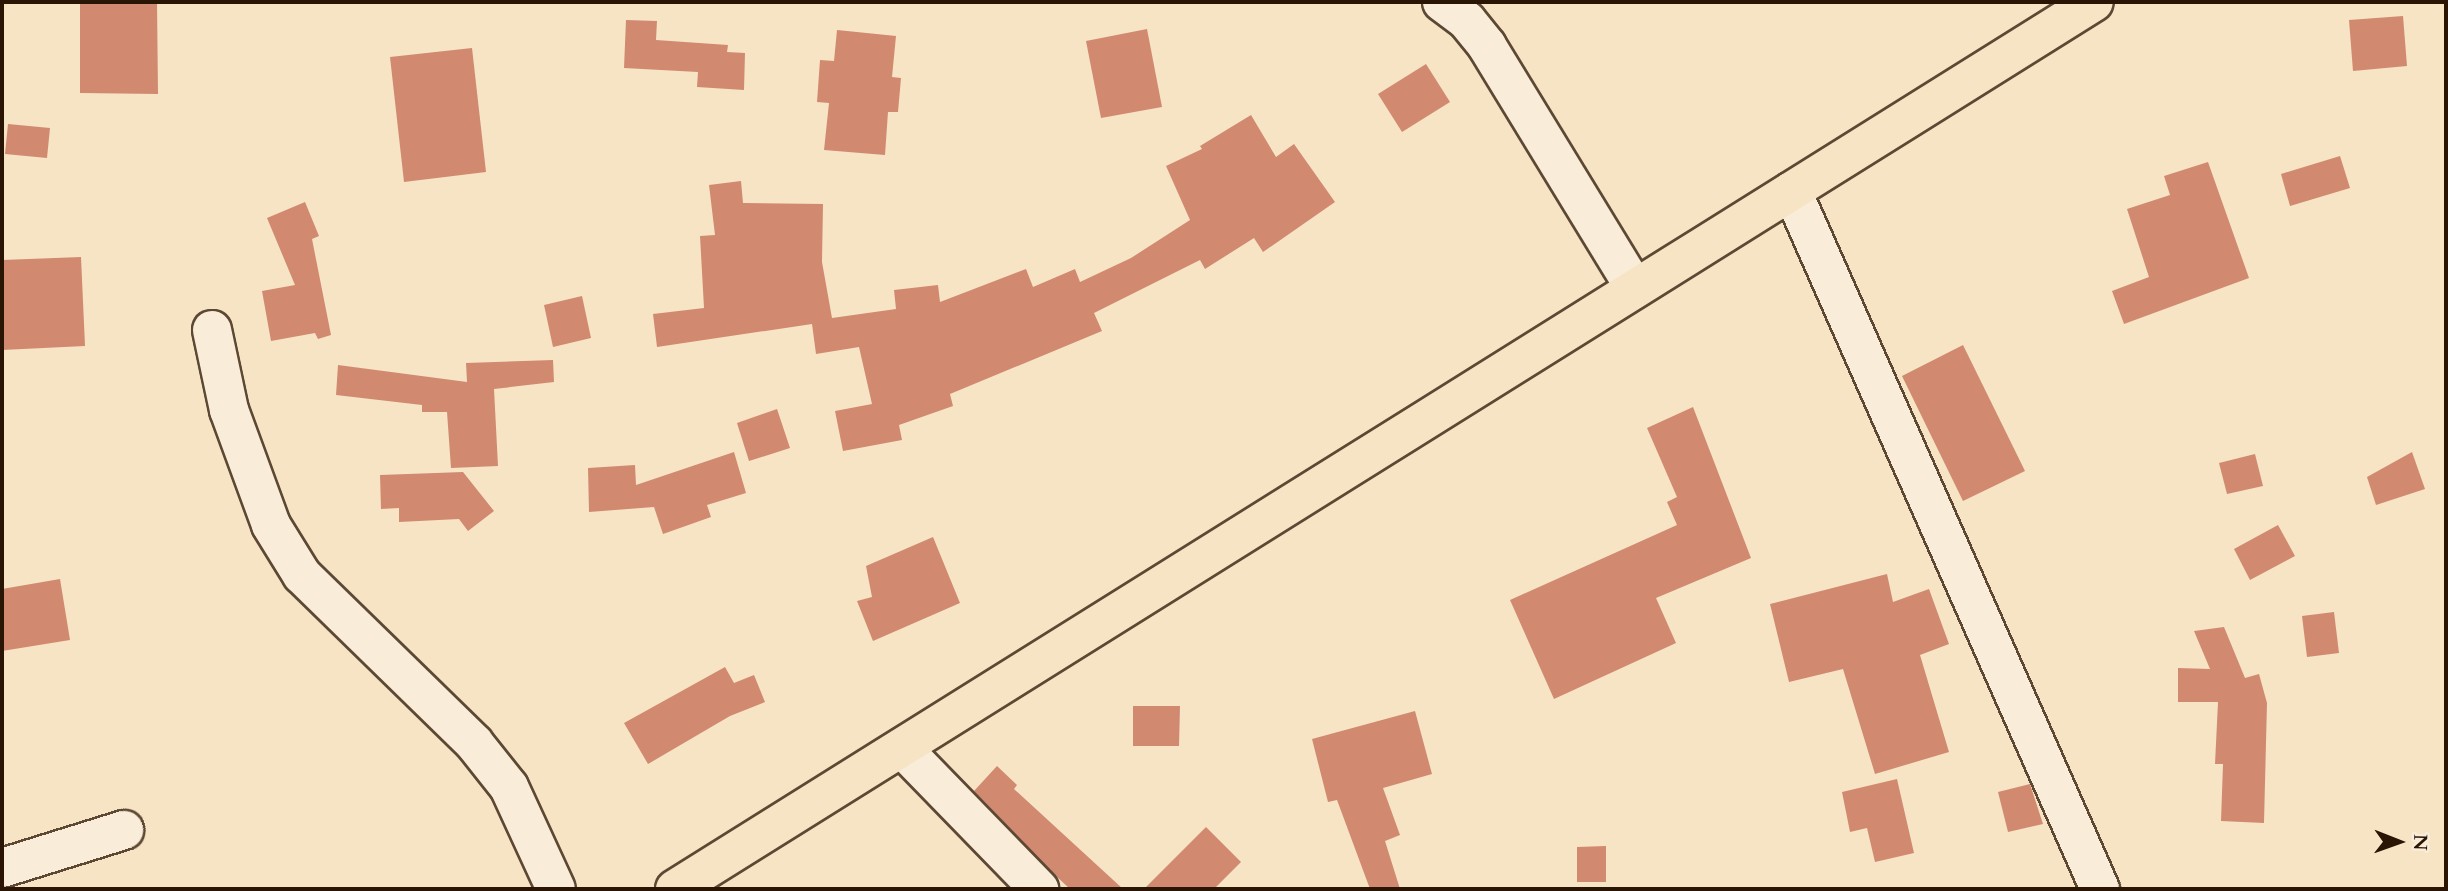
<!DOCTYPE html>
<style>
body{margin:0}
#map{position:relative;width:2448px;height:891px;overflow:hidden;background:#f6e4c5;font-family:Cardo,serif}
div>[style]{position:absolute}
.building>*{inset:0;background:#d18a70}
.roads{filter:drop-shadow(2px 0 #5d4834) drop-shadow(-2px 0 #5d4834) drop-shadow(0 2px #5d4834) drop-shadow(0 -2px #5d4834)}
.minor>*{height:38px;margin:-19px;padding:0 19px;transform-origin:19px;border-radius:19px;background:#f9edd9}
.highway>*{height:38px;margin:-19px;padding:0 19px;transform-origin:19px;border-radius:19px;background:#f6e4c5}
span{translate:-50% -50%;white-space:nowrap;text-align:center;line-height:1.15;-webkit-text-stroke:5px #f9edd9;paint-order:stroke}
.frame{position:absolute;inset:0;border:4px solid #2a1403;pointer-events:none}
.north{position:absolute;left:2364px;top:807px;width:70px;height:70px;-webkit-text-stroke:5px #f9edd9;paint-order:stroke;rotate:91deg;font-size:19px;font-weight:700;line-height:28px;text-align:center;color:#2a1403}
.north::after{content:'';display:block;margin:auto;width:24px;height:32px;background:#2a1403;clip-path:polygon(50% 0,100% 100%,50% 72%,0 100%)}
</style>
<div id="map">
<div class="building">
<i style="clip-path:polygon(80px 2px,157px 2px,158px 94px,80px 93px)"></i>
<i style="clip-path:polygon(2403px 16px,2407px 66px,2353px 71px,2349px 20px)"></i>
<i style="clip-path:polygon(626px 20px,657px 21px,656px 40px,728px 45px,727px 52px,745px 53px,744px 90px,697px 87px,698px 72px,624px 68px)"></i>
<i style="clip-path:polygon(1147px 29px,1162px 107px,1101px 118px,1086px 41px)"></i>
<i style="clip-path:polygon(837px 30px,896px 36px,892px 77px,901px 78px,898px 112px,888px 112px,885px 155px,824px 150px,829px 103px,817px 102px,820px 60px,834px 61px)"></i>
<i style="clip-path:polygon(472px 48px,486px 172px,404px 182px,390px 57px)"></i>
<i style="clip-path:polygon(1426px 64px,1450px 102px,1402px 132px,1378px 94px)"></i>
<i style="clip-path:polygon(1251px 115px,1276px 157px,1294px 144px,1335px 202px,1263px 252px,1254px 238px,1205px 269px,1200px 260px,1094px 313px,1102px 331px,950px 394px,953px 406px,899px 425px,902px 440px,843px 451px,835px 411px,872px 404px,859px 347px,816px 354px,812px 324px,657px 347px,653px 314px,704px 308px,700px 236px,715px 235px,709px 185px,741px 181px,743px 203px,823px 204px,822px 262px,832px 318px,896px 309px,894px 290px,938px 285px,940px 302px,1026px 269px,1033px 287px,1075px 269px,1080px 282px,1131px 258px,1190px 220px,1166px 166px,1202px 149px,1200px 146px)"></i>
<i style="clip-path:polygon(8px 124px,50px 128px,47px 158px,5px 154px)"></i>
<i style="clip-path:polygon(2340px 156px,2350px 188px,2290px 206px,2281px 174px)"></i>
<i style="clip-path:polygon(2208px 162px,2249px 278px,2124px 324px,2112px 291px,2149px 277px,2127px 209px,2170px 195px,2164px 176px)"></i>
<i style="clip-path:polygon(305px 202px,319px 236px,312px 239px,331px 335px,318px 339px,315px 333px,271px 341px,262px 291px,295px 285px,267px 218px)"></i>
<i style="clip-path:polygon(81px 257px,85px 346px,2px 350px,2px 260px)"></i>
<i style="clip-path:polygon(582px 296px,591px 338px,553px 347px,544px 305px)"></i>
<i style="clip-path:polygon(1963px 345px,2025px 471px,1963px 501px,1902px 376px)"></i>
<i style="clip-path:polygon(553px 360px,554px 382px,494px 389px,498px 466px,451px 468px,447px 412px,422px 412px,422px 405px,336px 395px,338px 365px,467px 382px,466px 363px)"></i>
<i style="clip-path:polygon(1693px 407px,1751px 558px,1656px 598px,1676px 643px,1554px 699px,1510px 600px,1677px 525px,1667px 502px,1677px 497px,1647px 428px)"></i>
<i style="clip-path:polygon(777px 409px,790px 448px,749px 461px,737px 423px)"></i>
<i style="clip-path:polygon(734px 452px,746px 493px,707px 505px,711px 517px,663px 534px,654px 507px,589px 512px,588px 468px,635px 465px,636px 485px)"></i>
<i style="clip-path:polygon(2412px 452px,2425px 489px,2376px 505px,2367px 477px)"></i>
<i style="clip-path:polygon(2255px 454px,2263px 486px,2227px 494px,2219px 463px)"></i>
<i style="clip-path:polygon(463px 472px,494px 511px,468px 531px,459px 519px,399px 522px,399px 508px,381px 509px,380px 475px)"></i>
<i style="clip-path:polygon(2278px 525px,2295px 556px,2250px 580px,2234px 549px)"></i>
<i style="clip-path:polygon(933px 537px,960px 603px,873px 641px,857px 601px,872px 597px,866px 566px)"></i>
<i style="clip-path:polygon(1887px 574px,1893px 602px,1929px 589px,1949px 644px,1920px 655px,1949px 752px,1875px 774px,1843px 669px,1789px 682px,1770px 604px)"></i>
<i style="clip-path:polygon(60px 579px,70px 640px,2px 651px,2px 589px)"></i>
<i style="clip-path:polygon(2334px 612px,2339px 653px,2307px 657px,2302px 616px)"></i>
<i style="clip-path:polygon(2224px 627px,2245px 678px,2259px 674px,2267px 703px,2264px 823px,2221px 821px,2223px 764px,2215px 764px,2218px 702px,2178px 702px,2178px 668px,2210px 669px,2194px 631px)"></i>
<i style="clip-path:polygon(725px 667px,734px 683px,754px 675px,765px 702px,730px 716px,648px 764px,624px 723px)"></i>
<i style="clip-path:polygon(1133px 706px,1180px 706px,1179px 746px,1133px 746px)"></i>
<i style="clip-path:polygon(1415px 711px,1432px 774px,1383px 788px,1400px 835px,1385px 841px,1400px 889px,1370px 889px,1337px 800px,1328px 802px,1312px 739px)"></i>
<i style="clip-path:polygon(997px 766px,1017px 785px,1014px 789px,1123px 889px,1070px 889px,1056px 876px,974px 791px)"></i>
<i style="clip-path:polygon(1897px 779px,1914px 853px,1875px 862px,1867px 828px,1850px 832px,1842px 792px)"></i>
<i style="clip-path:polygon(2030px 784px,2043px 824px,2008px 832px,1998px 792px)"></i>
<i style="clip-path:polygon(1206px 827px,1241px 862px,1214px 889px,1144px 889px)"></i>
<i style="clip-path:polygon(1606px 846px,1606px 882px,1577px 882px,1577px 847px)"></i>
</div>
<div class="roads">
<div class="minor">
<i style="left:1442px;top:2px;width:31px;rotate:37deg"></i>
<i style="left:1467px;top:21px;width:32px;rotate:51deg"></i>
<i style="left:1487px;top:46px;width:284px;rotate:58.6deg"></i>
<i style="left:1792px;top:191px;width:763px;rotate:66.19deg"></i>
<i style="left:212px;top:330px;width:82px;rotate:78deg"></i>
<i style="left:229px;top:410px;width:122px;rotate:69.9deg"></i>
<i style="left:271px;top:525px;width:59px;rotate:58.2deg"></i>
<i style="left:302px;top:575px;width:240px;rotate:44.3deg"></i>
<i style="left:474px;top:743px;width:56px;rotate:51.5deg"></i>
<i style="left:509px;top:787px;width:112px;rotate:65.3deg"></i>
<i style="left:902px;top:748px;width:197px;rotate:45.8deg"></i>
<i style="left:2px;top:868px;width:128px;rotate:-17.3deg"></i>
</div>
<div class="highway">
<i style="left:675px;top:889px;width:1673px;rotate:-32.01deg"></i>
</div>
</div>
<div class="frame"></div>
<div class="north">N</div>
</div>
